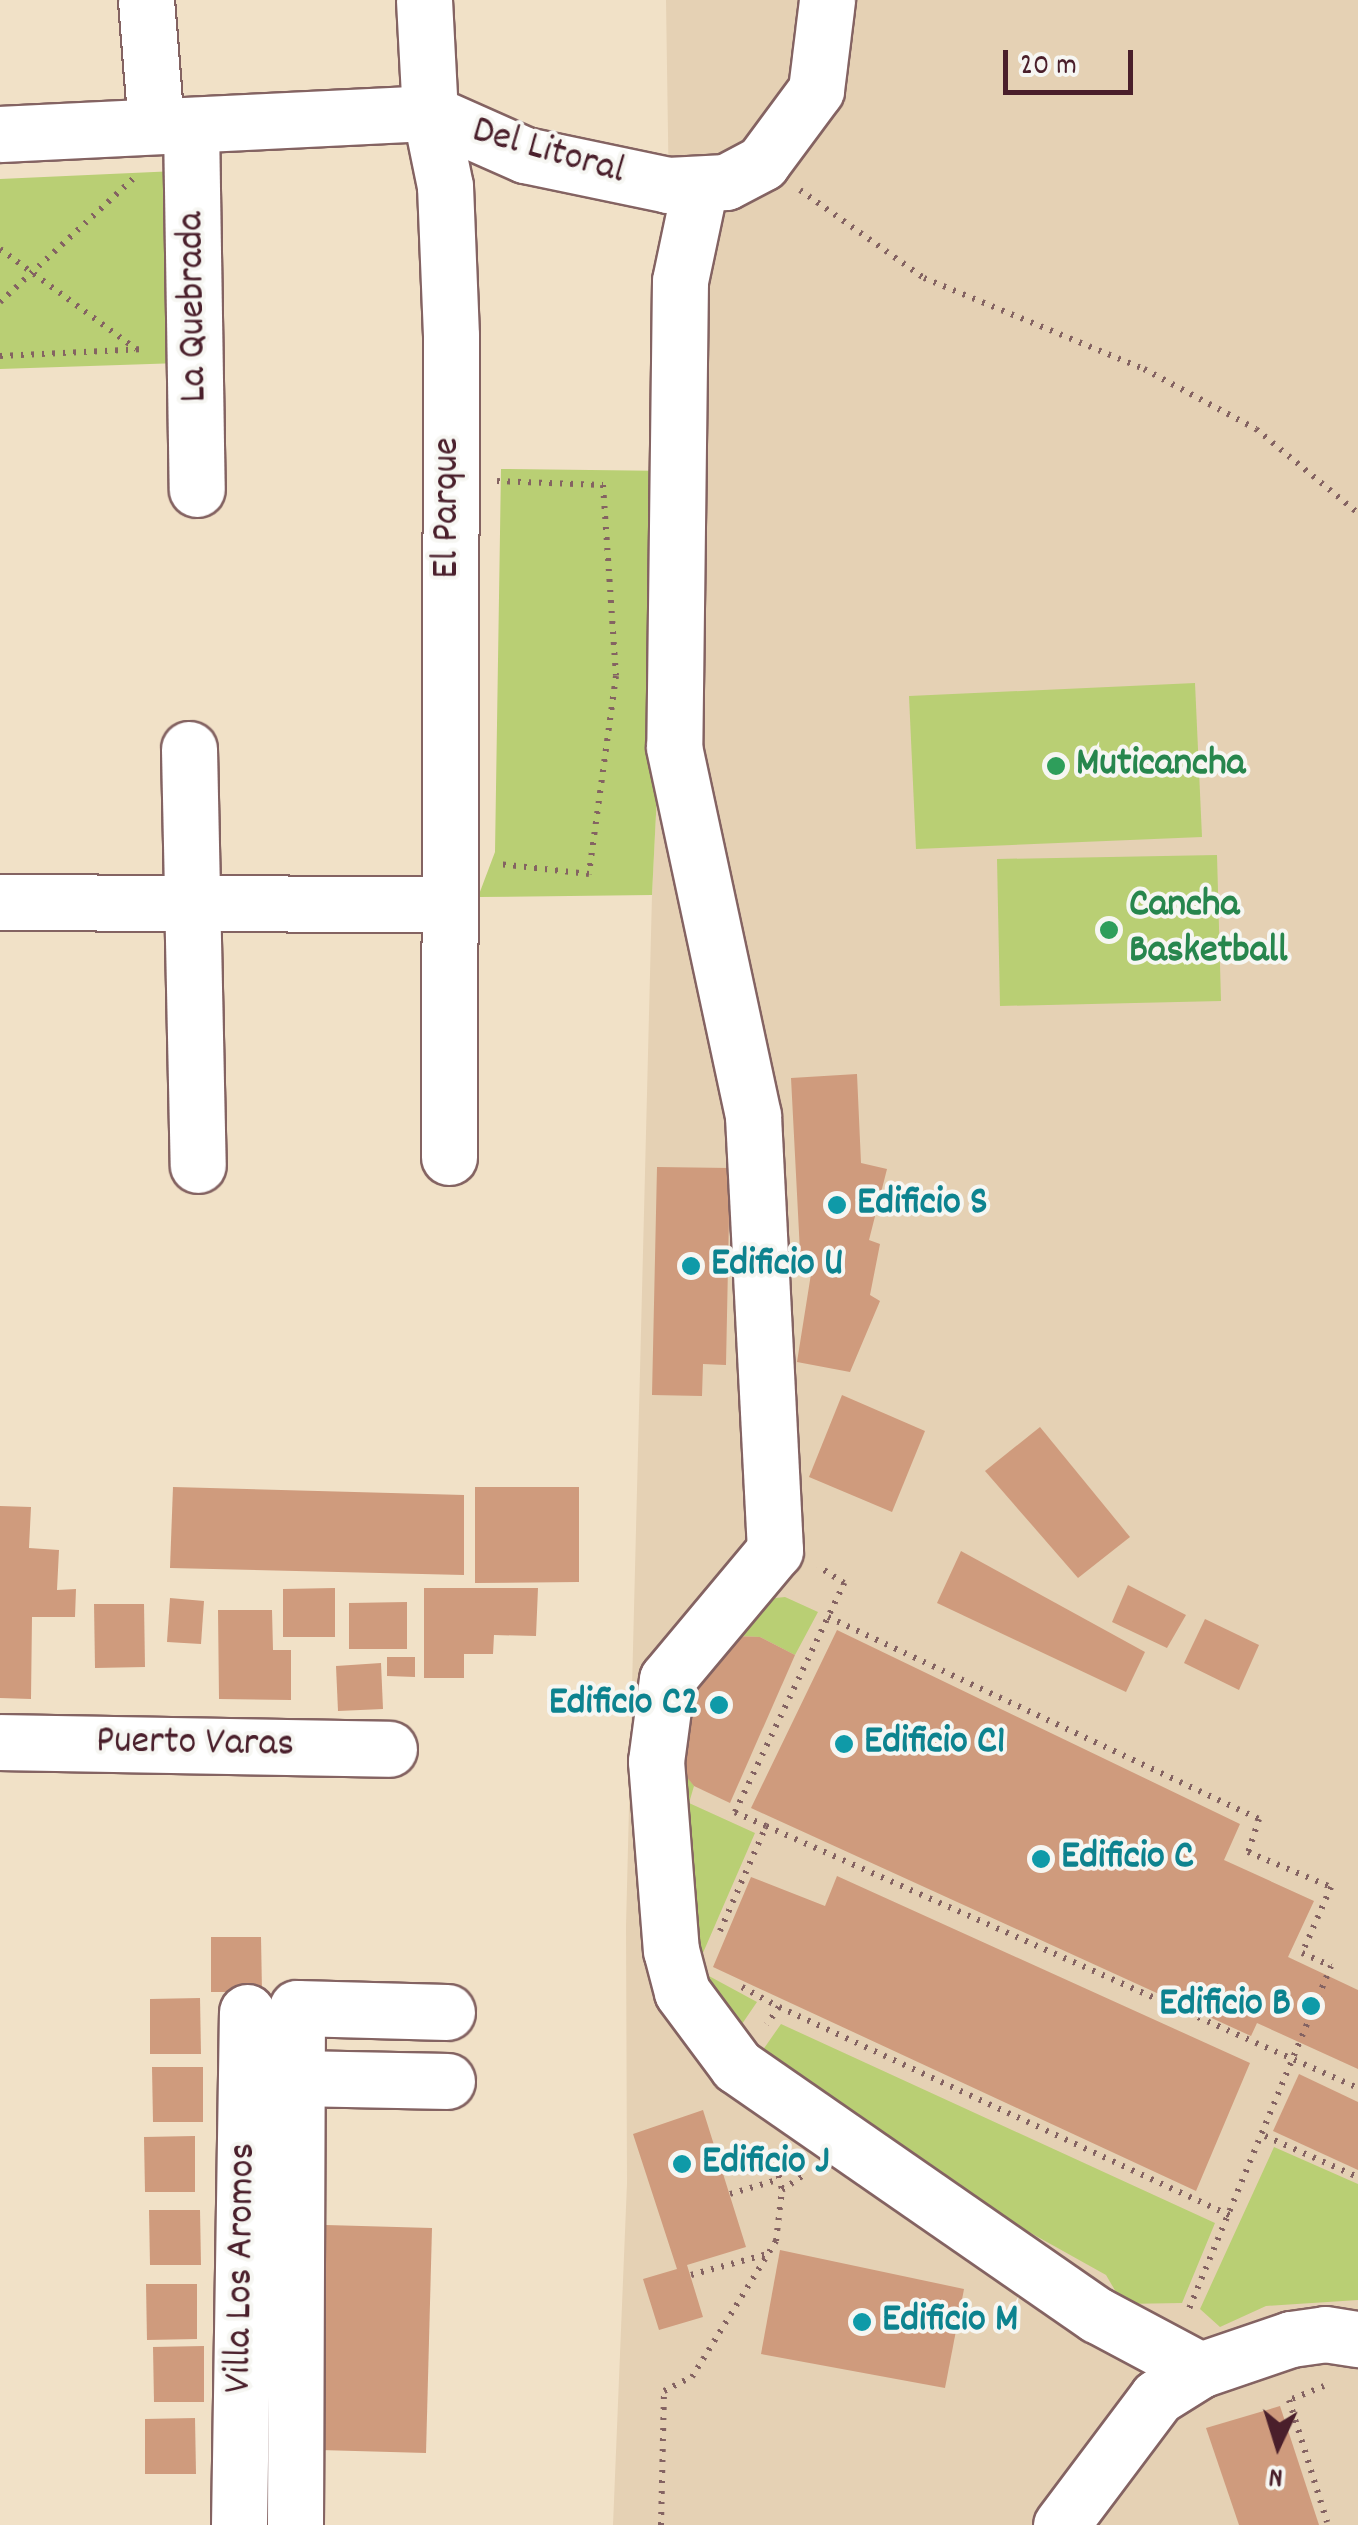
<!DOCTYPE html>
<style>
body{margin:0}
#map{position:relative;width:1358px;height:2525px;overflow:hidden;background:#f1e1c7;font-family:Dekko,sans-serif}
div>[style]{position:absolute}
.built>*{inset:0;background:#e5d1b4}
.green>*{inset:0;background:#b9cf74}
.building>*{inset:0;background:#cf9b7d}
.path>*{height:6px;margin-top:-3px;transform-origin:0;background:repeating-linear-gradient(90deg,#846362 0 2.5px,transparent 0 10.5px)}
.roads{filter:drop-shadow(2px 0 #846362) drop-shadow(-2px 0 #846362) drop-shadow(0 2px #846362) drop-shadow(0 -2px #846362)}
.minor>*{height:55px;margin:-27.5px;padding:0 27.5px;transform-origin:27.5px;border-radius:27.5px;background:#fff}
.dots>*{width:28px;height:28px;translate:-50% -50%;box-sizing:border-box;border:5px solid #f6f6f2;border-radius:50%}
span{translate:-50% -50%;white-space:nowrap;text-align:center;line-height:1.15;-webkit-text-stroke:8px #f6f6f2;paint-order:stroke}
.street-label{font-size:40px;color:#4a1f2b}
.leisure-label{font-size:40px;color:#27864d;font-weight:700}
.left{translate:0 -50%;text-align:left}
.culture-label{font-size:40px;color:#0d838f;font-weight:700}
.right{translate:-100% -50%;text-align:right}
.north{position:absolute;left:1228px;top:2395px;width:100px;height:100px;-webkit-text-stroke:8px #f6f6f2;paint-order:stroke;rotate:184deg;font-size:28px;font-weight:700;line-height:40px;text-align:center;color:#4a1f2b}
.north::after{content:'';display:block;margin:auto;width:35px;height:45px;background:#4a1f2b;clip-path:polygon(50% 0,100% 100%,50% 72%,0 100%)}
.scale{position:absolute;left:1003px;top:50px;width:130px;height:45px;box-sizing:border-box;border:5px solid #4a1f2b;border-top:0;padding-left:12px;font-size:30px;line-height:35px;white-space:nowrap;color:#4a1f2b;-webkit-text-stroke:8px #f6f6f2;paint-order:stroke}
</style>
<div id="map">
<div class="built">
<i style="clip-path:polygon(666px 0,1358px 0,1358px 2525px,613px 2525px,627px 2183px,626px 1926px,652px 895px,673px 471px)"></i>
</div>
<div class="green">
<i style="clip-path:polygon(176px 171px,180px 363px,0 369px,0 179px)"></i>
<i style="clip-path:polygon(501px 469px,673px 471px,652px 895px,478px 897px,495px 852px)"></i>
<i style="clip-path:polygon(1195px 683px,1202px 837px,916px 849px,909px 696px)"></i>
<i style="clip-path:polygon(1217px 855px,1221px 1001px,1000px 1006px,997px 859px)"></i>
<i style="clip-path:polygon(785px 1597px,818px 1612px,795px 1655px,760px 1637px,711px 1635px,669px 1680px,659px 1737px,694px 1786px,689px 1803px,755px 1833px,696px 1969px,757px 2002px,729px 2043px,682px 1982px,663px 1928px,656px 1881px,654px 1722px,675px 1657px,702px 1627px,738px 1602px)"></i>
<i style="clip-path:polygon(781px 2024px,1215px 2223px,1182px 2303px,1123px 2304px,1106px 2275px,934px 2179px,753px 2064px)"></i>
<i style="clip-path:polygon(1274px 2147px,1358px 2184px,1358px 2300px,1266px 2306px,1220px 2327px,1200px 2309px)"></i>
</div>
<div class="building">
<i style="clip-path:polygon(857px 1074px,861px 1163px,887px 1169px,869px 1240px,880px 1244px,870px 1295px,880px 1301px,850px 1372px,797px 1362px,814px 1255px,800px 1252px,791px 1078px)"></i>
<i style="clip-path:polygon(657px 1167px,730px 1168px,726px 1365px,703px 1364px,702px 1396px,652px 1395px)"></i>
<i style="clip-path:polygon(842px 1395px,925px 1431px,892px 1512px,809px 1477px)"></i>
<i style="clip-path:polygon(1040px 1427px,1130px 1537px,1078px 1578px,985px 1471px)"></i>
<i style="clip-path:polygon(173px 1487px,464px 1495px,464px 1575px,170px 1568px)"></i>
<i style="clip-path:polygon(475px 1487px,579px 1487px,579px 1582px,475px 1583px)"></i>
<i style="clip-path:polygon(0 1506px,31px 1507px,29px 1548px,59px 1550px,57px 1590px,76px 1589px,75px 1617px,32px 1617px,31px 1699px,0 1698px)"></i>
<i style="clip-path:polygon(961px 1551px,1145px 1652px,1126px 1692px,937px 1603px)"></i>
<i style="clip-path:polygon(1128px 1585px,1186px 1615px,1167px 1648px,1112px 1622px)"></i>
<i style="clip-path:polygon(335px 1588px,335px 1637px,283px 1637px,283px 1589px)"></i>
<i style="clip-path:polygon(424px 1588px,538px 1588px,536px 1636px,494px 1635px,493px 1654px,464px 1654px,464px 1678px,424px 1678px)"></i>
<i style="clip-path:polygon(170px 1598px,204px 1601px,201px 1644px,167px 1642px)"></i>
<i style="clip-path:polygon(407px 1602px,407px 1649px,349px 1649px,349px 1603px)"></i>
<i style="clip-path:polygon(94px 1604px,144px 1604px,145px 1667px,95px 1668px)"></i>
<i style="clip-path:polygon(218px 1610px,272px 1610px,273px 1650px,291px 1650px,291px 1700px,219px 1699px)"></i>
<i style="clip-path:polygon(1205px 1619px,1259px 1645px,1239px 1690px,1184px 1663px)"></i>
<i style="clip-path:polygon(837px 1630px,1240px 1824px,1224px 1860px,1314px 1901px,1288px 1957px,1358px 1990px,1358px 2069px,1257px 2023px,1251px 2036px,751px 1808px)"></i>
<i style="clip-path:polygon(710px 1635px,760px 1637px,795px 1655px,730px 1803px,694px 1786px,666px 1751px)"></i>
<i style="clip-path:polygon(387px 1657px,415px 1657px,415px 1677px,387px 1676px)"></i>
<i style="clip-path:polygon(381px 1663px,383px 1709px,338px 1711px,336px 1666px)"></i>
<i style="clip-path:polygon(837px 1876px,1250px 2063px,1196px 2191px,713px 1967px,751px 1877px,825px 1906px)"></i>
<i style="clip-path:polygon(211px 1937px,261px 1937px,262px 1992px,211px 1992px)"></i>
<i style="clip-path:polygon(200px 1998px,201px 2054px,150px 2054px,150px 1999px)"></i>
<i style="clip-path:polygon(152px 2067px,203px 2067px,203px 2122px,153px 2122px)"></i>
<i style="clip-path:polygon(1299px 2074px,1358px 2102px,1358px 2170px,1273px 2131px)"></i>
<i style="clip-path:polygon(703px 2110px,746px 2247px,687px 2265px,703px 2317px,659px 2330px,643px 2279px,677px 2269px,633px 2134px)"></i>
<i style="clip-path:polygon(195px 2136px,195px 2192px,145px 2192px,144px 2137px)"></i>
<i style="clip-path:polygon(149px 2210px,200px 2210px,201px 2265px,150px 2265px)"></i>
<i style="clip-path:polygon(326px 2225px,432px 2228px,426px 2453px,320px 2450px)"></i>
<i style="clip-path:polygon(780px 2250px,964px 2289px,945px 2388px,761px 2354px)"></i>
<i style="clip-path:polygon(146px 2284px,197px 2284px,197px 2339px,147px 2340px)"></i>
<i style="clip-path:polygon(204px 2346px,204px 2402px,154px 2402px,153px 2347px)"></i>
<i style="clip-path:polygon(1280px 2406px,1319px 2525px,1239px 2525px,1206px 2428px)"></i>
<i style="clip-path:polygon(195px 2418px,196px 2474px,145px 2474px,145px 2419px)"></i>
</div>
<div class="path">
<i style="left:800px;top:190px;width:152px;rotate:35.4deg"></i>
<i style="left:924px;top:278px;width:238px;rotate:22.5deg"></i>
<i style="left:1144px;top:369px;width:127px;rotate:28.2deg"></i>
<i style="left:1256px;top:429px;width:132px;rotate:39.5deg"></i>
<i style="left:0;top:249px;width:169px;rotate:36.3deg"></i>
<i style="left:0;top:302px;width:184px;rotate:-42.8deg"></i>
<i style="left:0;top:356px;width:145px;rotate:-2.8deg"></i>
<i style="left:497px;top:481px;width:106px;rotate:2.2deg"></i>
<i style="left:603px;top:485px;width:191px;rotate:86.1deg"></i>
<i style="left:616px;top:676px;width:200px;rotate:97.8deg"></i>
<i style="left:589px;top:874px;width:91px;rotate:-173.7deg"></i>
<i style="left:828px;top:1617px;width:476px;rotate:25.1deg"></i>
<i style="left:1259px;top:1819px;width:35px;rotate:108deg"></i>
<i style="left:1248px;top:1852px;width:90px;rotate:22.9deg"></i>
<i style="left:1331px;top:1887px;width:72px;rotate:113.7deg"></i>
<i style="left:1302px;top:1953px;width:32px;rotate:24deg"></i>
<i style="left:1331px;top:1966px;width:374px;rotate:112.5deg"></i>
<i style="left:766px;top:1826px;width:647px;rotate:23.87deg"></i>
<i style="left:720px;top:1931px;width:115px;rotate:-66.3deg"></i>
<i style="left:766px;top:1826px;width:34px;rotate:-156deg"></i>
<i style="left:735px;top:1812px;width:254px;rotate:-64.5deg"></i>
<i style="left:844px;top:1583px;width:31px;rotate:-147deg"></i>
<i style="left:742px;top:1987px;width:42px;rotate:28.4deg"></i>
<i style="left:779px;top:2007px;width:21px;rotate:125deg"></i>
<i style="left:779px;top:2007px;width:497px;rotate:24.8deg"></i>
<i style="left:1265px;top:2136px;width:102px;rotate:23.8deg"></i>
<i style="left:774px;top:2155px;width:36px;rotate:77deg"></i>
<i style="left:730px;top:2194px;width:52px;rotate:-16.7deg"></i>
<i style="left:691px;top:2275px;width:79px;rotate:-15.4deg"></i>
<i style="left:1324px;top:2386px;width:38px;rotate:158deg"></i>
<i style="left:1289px;top:2400px;width:128px;rotate:72.7deg"></i>
<i style="left:661px;top:2525px;width:134px;rotate:-88.7deg"></i>
<i style="left:664px;top:2391px;width:31px;rotate:-27deg"></i>
<i style="left:692px;top:2377px;width:160px;rotate:-58.3deg"></i>
<i style="left:776px;top:2241px;width:51px;rotate:-83.3deg"></i>
<i style="left:782px;top:2190px;width:28px;rotate:-35deg"></i>
</div>
<div class="roads">
<div class="minor">
<i style="left:146px;top:0;width:126px;rotate:85.5deg"></i>
<i style="left:424px;top:0;width:113px;rotate:87deg"></i>
<i style="left:430px;top:113px;width:75px;rotate:78.4deg"></i>
<i style="left:445px;top:186px;width:150px;rotate:87.7deg"></i>
<i style="left:451px;top:336px;width:821px;rotate:90.14deg"></i>
<i style="left:430px;top:113px;width:104px;rotate:23.9deg"></i>
<i style="left:525px;top:155px;width:146px;rotate:11.8deg"></i>
<i style="left:668px;top:185px;width:58px;rotate:-3deg"></i>
<i style="left:726px;top:182px;width:41px;rotate:-27.8deg"></i>
<i style="left:762px;top:163px;width:91px;rotate:-53.5deg"></i>
<i style="left:816px;top:90px;width:91px;rotate:-83deg"></i>
<i style="left:191px;top:125px;width:364px;rotate:89.1deg"></i>
<i style="left:0;top:134px;width:431px;rotate:-2.8deg"></i>
<i style="left:700px;top:186px;width:97px;rotate:101.9deg"></i>
<i style="left:680px;top:281px;width:466px;rotate:90.7deg"></i>
<i style="left:674px;top:747px;width:377px;rotate:77.9deg"></i>
<i style="left:753px;top:1116px;width:435px;rotate:87.1deg"></i>
<i style="left:775px;top:1550px;width:168px;rotate:129.9deg"></i>
<i style="left:667px;top:1679px;width:83px;rotate:97.6deg"></i>
<i style="left:656px;top:1761px;width:190px;rotate:85.5deg"></i>
<i style="left:671px;top:1950px;width:43px;rotate:75.3deg"></i>
<i style="left:682px;top:1992px;width:92px;rotate:53.4deg"></i>
<i style="left:737px;top:2066px;width:438px;rotate:34.7deg"></i>
<i style="left:1097px;top:2315px;width:117px;rotate:28.1deg"></i>
<i style="left:189px;top:749px;width:416px;rotate:88.8deg"></i>
<i style="left:0;top:902px;width:448px;rotate:0.3deg"></i>
<i style="left:0;top:1742px;width:389px;rotate:1deg"></i>
<i style="left:297px;top:2078px;width:150px;rotate:1.1deg"></i>
<i style="left:239px;top:2525px;width:513px;rotate:-89.11deg"></i>
<i style="left:295px;top:2525px;width:517px;rotate:-89.78deg"></i>
<i style="left:297px;top:2008px;width:150px;rotate:1.5deg"></i>
<i style="left:1061px;top:2525px;width:160px;rotate:-53.1deg"></i>
<i style="left:1157px;top:2397px;width:51px;rotate:-32.1deg"></i>
<i style="left:1200px;top:2370px;width:96px;rotate:-18.8deg"></i>
<i style="left:1291px;top:2339px;width:34px;rotate:-8deg"></i>
<i style="left:1325px;top:2334px;width:33px;rotate:9deg"></i>
</div>
</div>
<div class="dots">
<i style="left:1056px;top:766px;background:#2e9e5b"></i>
<i style="left:1109px;top:930px;background:#2e9e5b"></i>
<i style="left:837px;top:1205px;background:#0f9aa8"></i>
<i style="left:691px;top:1266px;background:#0f9aa8"></i>
<i style="left:719px;top:1705px;background:#0f9aa8"></i>
<i style="left:844px;top:1744px;background:#0f9aa8"></i>
<i style="left:1041px;top:1859px;background:#0f9aa8"></i>
<i style="left:1311px;top:2006px;background:#0f9aa8"></i>
<i style="left:682px;top:2164px;background:#0f9aa8"></i>
<i style="left:862px;top:2322px;background:#0f9aa8"></i>
</div>
<div class="street-label">
<span style="left:548px;top:153px;rotate:16deg">Del Litoral</span>
<span style="left:195px;top:307px;rotate:-91deg">La Quebrada</span>
<span style="left:449px;top:508px;rotate:-90deg">El Parque</span>
<span style="left:195px;top:1745px;rotate:1deg">Puerto Varas</span>
<span style="left:243px;top:2268px;rotate:-89deg">Villa Los Aromos</span>
</div>
<div class="leisure-label">
<span class="left" style="left:1076px;top:766px">Muticancha</span>
<span class="left" style="left:1129px;top:930px">Cancha<br>Basketball</span>
</div>
<div class="culture-label">
<span class="left" style="left:857px;top:1205px">Edificio S</span>
<span class="left" style="left:711px;top:1266px">Edificio U</span>
<span class="right" style="left:699px;top:1705px">Edificio C2</span>
<span class="left" style="left:864px;top:1744px">Edificio C1</span>
<span class="left" style="left:1061px;top:1859px">Edificio C</span>
<span class="right" style="left:1291px;top:2006px">Edificio B</span>
<span class="left" style="left:702px;top:2164px">Edificio J</span>
<span class="left" style="left:882px;top:2322px">Edificio M</span>
</div>
<div class="north">N</div>
<div class="scale">20 m</div>
</div>
